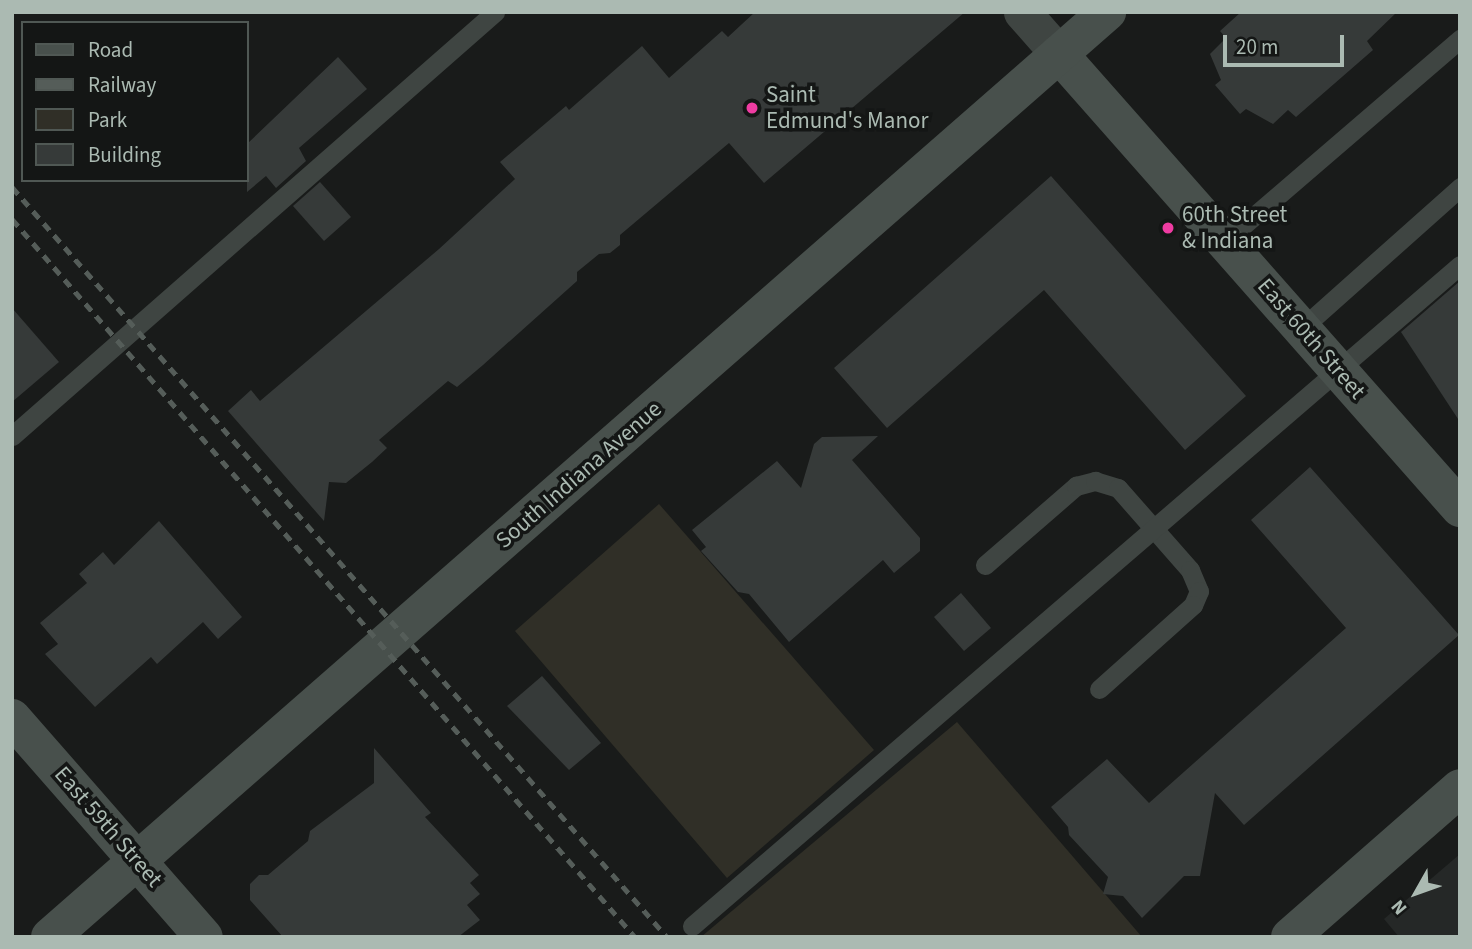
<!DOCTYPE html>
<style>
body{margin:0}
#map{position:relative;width:1472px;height:949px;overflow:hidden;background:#191b1a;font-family:"Source Sans 3",sans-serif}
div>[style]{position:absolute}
.built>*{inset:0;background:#252827}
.green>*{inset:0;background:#302f27}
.building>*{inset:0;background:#363a39}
.lane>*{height:19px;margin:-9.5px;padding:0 9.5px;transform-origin:9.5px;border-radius:9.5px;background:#3f4542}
.street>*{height:37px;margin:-18.5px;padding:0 18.5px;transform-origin:18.5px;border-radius:18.5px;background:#3f4542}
.secondary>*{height:38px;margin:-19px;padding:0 19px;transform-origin:19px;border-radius:19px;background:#48504c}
.rail>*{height:5px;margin-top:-2.5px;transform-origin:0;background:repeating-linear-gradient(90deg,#555d59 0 9px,transparent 0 16px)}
.dots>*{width:19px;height:19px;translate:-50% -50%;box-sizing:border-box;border:4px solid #141615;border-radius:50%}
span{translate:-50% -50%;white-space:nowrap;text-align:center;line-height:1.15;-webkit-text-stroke:7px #141615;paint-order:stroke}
.poi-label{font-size:23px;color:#abbab2}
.left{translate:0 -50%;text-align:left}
.street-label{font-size:23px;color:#abbab2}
.frame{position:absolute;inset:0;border:14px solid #abbab2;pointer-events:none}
.legend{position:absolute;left:21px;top:21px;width:228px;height:161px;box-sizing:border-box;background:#141615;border:2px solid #505854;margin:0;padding:9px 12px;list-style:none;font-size:21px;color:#abbab2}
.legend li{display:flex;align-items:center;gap:14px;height:35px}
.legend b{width:35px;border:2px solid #505854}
.north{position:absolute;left:1381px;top:858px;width:70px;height:70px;-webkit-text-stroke:5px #141615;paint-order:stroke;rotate:230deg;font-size:19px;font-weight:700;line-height:28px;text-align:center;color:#abbab2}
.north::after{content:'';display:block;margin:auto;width:24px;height:32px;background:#abbab2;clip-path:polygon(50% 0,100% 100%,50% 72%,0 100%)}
.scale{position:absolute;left:1223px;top:35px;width:121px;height:32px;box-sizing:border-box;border:4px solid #abbab2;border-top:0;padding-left:9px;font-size:21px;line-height:24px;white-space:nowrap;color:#abbab2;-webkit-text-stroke:5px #141615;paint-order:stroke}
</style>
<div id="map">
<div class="built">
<i style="clip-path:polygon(1460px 854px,1460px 937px,1399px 937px,1384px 919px)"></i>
</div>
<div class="green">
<i style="clip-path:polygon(659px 504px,874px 750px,727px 878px,515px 631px)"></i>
<i style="clip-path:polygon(957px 722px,1142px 937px,701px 937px)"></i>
</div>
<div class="building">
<i style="clip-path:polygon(755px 12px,965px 12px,764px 183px,729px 143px,620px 235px,620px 245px,610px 253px,599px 254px,577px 272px,577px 281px,483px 365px,457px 387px,448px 381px,379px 440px,387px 448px,372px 462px,346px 483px,329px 482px,324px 521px,228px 411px,251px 390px,260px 401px,439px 249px,515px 179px,500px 162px,566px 106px,569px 110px,642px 46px,669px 78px,722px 31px,728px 37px)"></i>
<i style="clip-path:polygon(1241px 12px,1397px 12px,1367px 41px,1373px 50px,1296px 117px,1288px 110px,1273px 124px,1246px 109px,1240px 114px,1215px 85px,1221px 80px,1210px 54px,1226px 38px,1220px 31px)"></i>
<i style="clip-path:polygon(338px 57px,367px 89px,299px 148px,306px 161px,276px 188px,266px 176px,247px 192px,247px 144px)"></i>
<i style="clip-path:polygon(1051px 176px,1246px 396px,1185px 450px,1044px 290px,887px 428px,834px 368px)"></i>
<i style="clip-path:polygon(320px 182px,351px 217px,324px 241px,293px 206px)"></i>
<i style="clip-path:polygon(1460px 281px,1460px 422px,1401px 332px)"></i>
<i style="clip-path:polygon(12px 308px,59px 362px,12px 402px)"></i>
<i style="clip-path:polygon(878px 436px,852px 460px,920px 538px,920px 551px,894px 573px,883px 560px,789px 642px,749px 594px,738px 592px,701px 551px,706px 547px,692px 530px,777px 461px,801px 488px,814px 444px,822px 437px)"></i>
<i style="clip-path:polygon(1310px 467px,1459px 635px,1244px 825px,1215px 793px,1200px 876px,1184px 876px,1142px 918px,1123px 896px,1103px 894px,1108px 877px,1069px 835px,1068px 827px,1051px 807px,1107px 759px,1149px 803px,1346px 628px,1251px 520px)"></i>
<i style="clip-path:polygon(159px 521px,242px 617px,218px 639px,203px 622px,157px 664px,151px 657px,95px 707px,45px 654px,58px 644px,40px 623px,87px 583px,79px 574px,103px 552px,114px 565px)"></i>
<i style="clip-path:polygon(961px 593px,991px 628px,964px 651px,934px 617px)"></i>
<i style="clip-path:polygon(542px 676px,601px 743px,569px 770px,507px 706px)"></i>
<i style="clip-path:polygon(374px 748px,431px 813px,425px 817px,479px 875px,470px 883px,480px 894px,467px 905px,480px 920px,458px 937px,283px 937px,250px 900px,250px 884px,259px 875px,268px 875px,308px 841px,310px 831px,374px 783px)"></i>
</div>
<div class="lane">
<i style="left:1225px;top:241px;width:310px;rotate:-40.7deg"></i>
<i style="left:1302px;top:328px;width:212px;rotate:-41.7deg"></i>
<i style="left:12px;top:436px;width:643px;rotate:-41.28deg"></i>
<i style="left:985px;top:565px;width:121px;rotate:-41deg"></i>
<i style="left:1076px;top:486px;width:20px;rotate:-15deg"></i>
<i style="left:1095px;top:481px;width:24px;rotate:17deg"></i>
<i style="left:1118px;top:488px;width:109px;rotate:48.7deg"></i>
<i style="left:1190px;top:570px;width:23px;rotate:67deg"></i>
<i style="left:1199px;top:591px;width:15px;rotate:113deg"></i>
<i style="left:1193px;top:605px;width:126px;rotate:138.2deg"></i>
<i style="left:692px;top:926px;width:1013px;rotate:-40.72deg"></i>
</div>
<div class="street">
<i style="left:1022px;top:12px;width:56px;rotate:48.6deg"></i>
</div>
<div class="secondary">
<i style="left:1059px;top:54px;width:606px;rotate:48.55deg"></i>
<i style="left:12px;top:718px;width:291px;rotate:48.8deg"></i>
<i style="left:50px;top:937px;width:1405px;rotate:-41.19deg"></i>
<i style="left:1290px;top:937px;width:226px;rotate:-41.2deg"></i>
</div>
<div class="rail">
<i style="left:12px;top:187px;width:996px;rotate:48.87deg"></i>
<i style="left:12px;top:219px;width:951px;rotate:49.05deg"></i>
</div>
<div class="dots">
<i style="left:752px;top:108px;background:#ef3ca2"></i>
<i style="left:1168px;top:228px;background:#ef3ca2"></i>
</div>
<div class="poi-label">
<span class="left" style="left:766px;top:108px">Saint<br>Edmund's Manor</span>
<span class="left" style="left:1182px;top:228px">60th Street<br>&amp; Indiana</span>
</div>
<div class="street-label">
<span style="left:1311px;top:339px;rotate:49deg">East 60th Street</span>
<span style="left:579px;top:475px;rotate:-41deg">South Indiana Avenue</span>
<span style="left:108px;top:827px;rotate:49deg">East 59th Street</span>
</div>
<div class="frame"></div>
<ul class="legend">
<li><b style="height:9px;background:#48504c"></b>Road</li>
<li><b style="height:9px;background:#555d59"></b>Railway</li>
<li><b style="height:19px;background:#302f27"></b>Park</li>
<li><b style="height:19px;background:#363a39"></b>Building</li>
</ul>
<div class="north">N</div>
<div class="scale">20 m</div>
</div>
